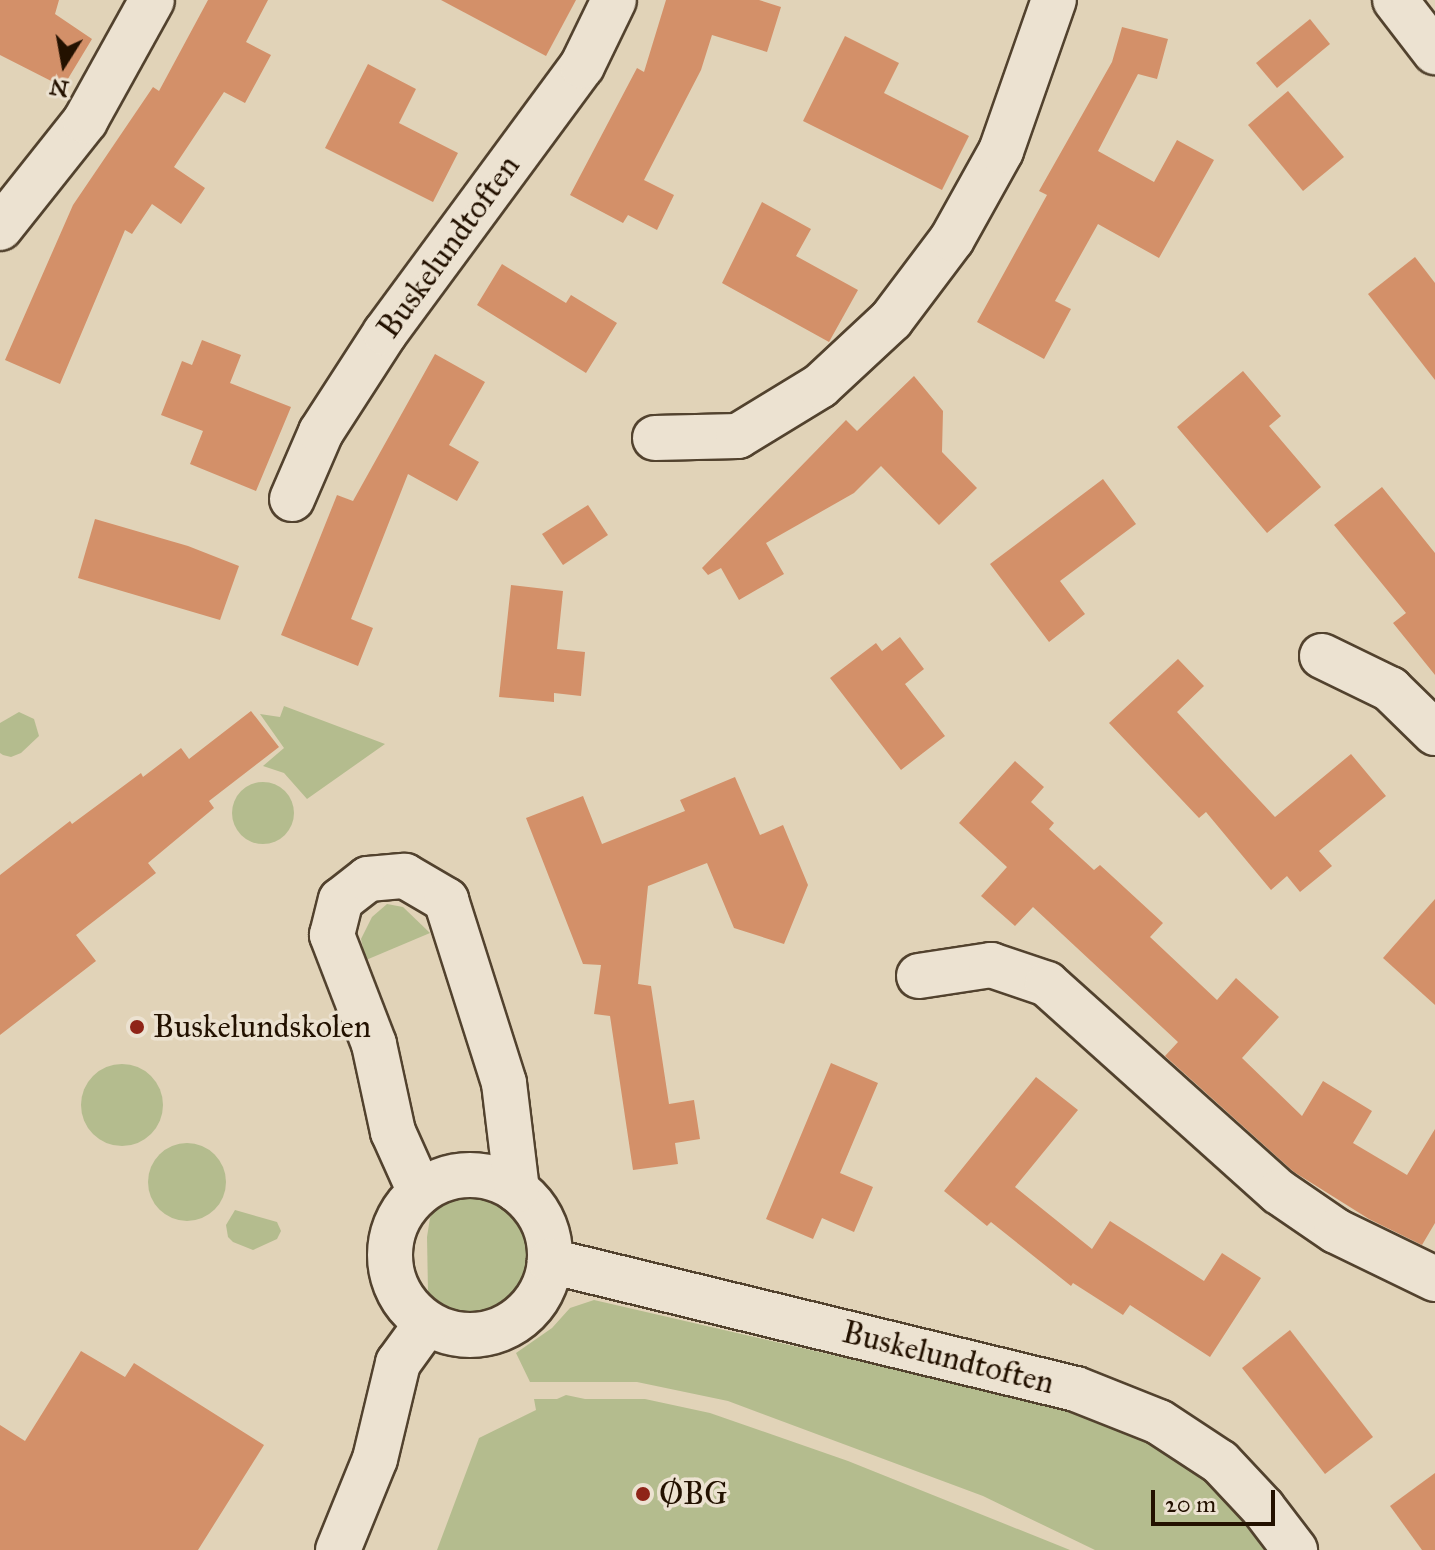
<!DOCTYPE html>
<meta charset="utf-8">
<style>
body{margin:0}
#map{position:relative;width:1435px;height:1550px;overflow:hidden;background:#e1d3b8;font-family:"IM FELL Great Primer",serif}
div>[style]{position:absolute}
.green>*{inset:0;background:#b4bc8e}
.round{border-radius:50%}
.building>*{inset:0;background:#d39069}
.roads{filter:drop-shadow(2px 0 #52422e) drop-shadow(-2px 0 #52422e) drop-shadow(0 2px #52422e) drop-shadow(0 -2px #52422e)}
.minor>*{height:44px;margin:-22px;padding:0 22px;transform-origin:22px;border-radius:22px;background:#ece2d1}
.minor>.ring{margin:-22px;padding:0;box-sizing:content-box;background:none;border:44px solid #ece2d1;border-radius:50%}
.dots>*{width:22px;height:22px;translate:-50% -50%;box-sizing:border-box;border:4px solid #ece2d1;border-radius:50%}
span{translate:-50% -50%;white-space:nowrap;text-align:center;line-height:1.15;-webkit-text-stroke:7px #ece2d1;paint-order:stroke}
.street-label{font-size:32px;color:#231100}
.poi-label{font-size:32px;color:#231100}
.left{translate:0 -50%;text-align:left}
.north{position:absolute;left:24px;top:24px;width:80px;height:80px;-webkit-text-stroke:6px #ece2d1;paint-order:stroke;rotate:191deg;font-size:22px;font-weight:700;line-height:32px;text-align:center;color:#231100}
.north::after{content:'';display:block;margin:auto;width:28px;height:36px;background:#231100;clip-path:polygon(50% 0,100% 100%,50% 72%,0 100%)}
.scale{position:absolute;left:1151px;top:1490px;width:124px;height:36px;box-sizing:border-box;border:4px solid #231100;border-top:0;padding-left:10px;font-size:24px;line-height:28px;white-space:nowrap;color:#231100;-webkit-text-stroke:6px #ece2d1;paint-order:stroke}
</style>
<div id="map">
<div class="green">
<i style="clip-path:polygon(284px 706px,385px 744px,307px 799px,284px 773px,263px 766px,284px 748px,260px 714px,280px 717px)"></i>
<i style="clip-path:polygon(19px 712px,34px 719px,39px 736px,21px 753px,11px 757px,3px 755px,0 753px,0 723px)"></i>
<i class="round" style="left:232px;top:782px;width:62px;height:62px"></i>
<i style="clip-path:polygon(387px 904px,403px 907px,430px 933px,366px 960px,361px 939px,372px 917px)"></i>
<i class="round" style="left:81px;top:1064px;width:82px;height:82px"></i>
<i class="round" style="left:148px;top:1143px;width:78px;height:78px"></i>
<i style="clip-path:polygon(471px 1189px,492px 1193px,516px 1215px,532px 1242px,525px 1280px,501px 1309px,472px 1322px,437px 1306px,428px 1291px,427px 1237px,430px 1218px,438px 1202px,454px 1191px)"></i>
<i style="clip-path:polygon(235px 1210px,277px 1222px,281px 1231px,277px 1239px,253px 1250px,233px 1242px,228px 1237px,226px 1225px)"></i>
<i style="clip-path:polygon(594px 1300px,1067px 1409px,1129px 1427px,1192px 1466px,1237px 1514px,1264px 1550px,1095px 1550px,983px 1496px,728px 1401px,637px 1382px,530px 1382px,516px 1353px,552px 1328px,570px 1308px)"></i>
<i style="clip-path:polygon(566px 1395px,585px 1399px,645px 1399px,710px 1413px,848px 1461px,1070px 1550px,437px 1550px,479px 1438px,536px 1410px,534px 1399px,557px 1399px)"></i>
</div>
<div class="building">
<i style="clip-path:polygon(0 0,59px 0,55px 14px,92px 39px,63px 87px,0 55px)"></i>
<i style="clip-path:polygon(208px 0,268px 0,246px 42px,271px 55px,245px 103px,224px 92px,174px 167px,205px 188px,181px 224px,152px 204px,132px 234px,125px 230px,60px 384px,5px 360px,73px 205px,153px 87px,159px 91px)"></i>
<i style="clip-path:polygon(441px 0,576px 0,546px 56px)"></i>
<i style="clip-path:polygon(666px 0,759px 0,781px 7px,767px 52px,712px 35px,701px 70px,644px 180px,674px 195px,657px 230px,628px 215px,623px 223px,570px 195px,637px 68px,644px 72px)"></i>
<i style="clip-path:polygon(1310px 19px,1330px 44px,1277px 88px,1256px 63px)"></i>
<i style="clip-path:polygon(1122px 27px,1168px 39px,1157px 79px,1138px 74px,1098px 151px,1154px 182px,1177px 140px,1214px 160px,1159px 258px,1098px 224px,1055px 301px,1071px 309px,1044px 359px,977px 322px,1047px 195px,1039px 191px,1112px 62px)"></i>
<i style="clip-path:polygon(845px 36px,899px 63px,884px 93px,969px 136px,942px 190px,803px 121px)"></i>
<i style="clip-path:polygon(368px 64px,416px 89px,399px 123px,458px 153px,433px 202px,325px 148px)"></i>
<i style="clip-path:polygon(1288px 91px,1344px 157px,1303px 191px,1248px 125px)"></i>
<i style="clip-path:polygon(762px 202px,811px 229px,796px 256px,858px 290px,829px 342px,722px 283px)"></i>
<i style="clip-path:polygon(1415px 257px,1435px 283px,1435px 380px,1368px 294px)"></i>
<i style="clip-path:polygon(502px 264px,566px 303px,571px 295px,617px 323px,586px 373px,477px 305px)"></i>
<i style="clip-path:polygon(202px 340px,241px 355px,230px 383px,291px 407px,256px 491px,190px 464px,203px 431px,161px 415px,182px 361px,192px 365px)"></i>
<i style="clip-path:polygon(435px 354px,485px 382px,449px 445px,479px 462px,457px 501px,408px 474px,351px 619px,373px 628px,358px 666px,281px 635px,337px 495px,353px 501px)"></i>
<i style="clip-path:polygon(1243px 371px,1281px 416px,1269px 426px,1321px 487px,1267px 533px,1177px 427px)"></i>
<i style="clip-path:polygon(914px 376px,943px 411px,942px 452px,977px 488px,939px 525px,881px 466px,854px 493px,766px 543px,784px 574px,739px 600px,721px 568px,708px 575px,702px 568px,846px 420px,857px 431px)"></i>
<i style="clip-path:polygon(1103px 479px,1136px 524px,1060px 581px,1085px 614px,1049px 642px,990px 564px)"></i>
<i style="clip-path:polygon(1382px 487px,1435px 553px,1435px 675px,1393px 623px,1406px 613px,1334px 525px)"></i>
<i style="clip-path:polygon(588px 505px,608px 535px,563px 565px,542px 534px)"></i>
<i style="clip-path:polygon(95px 519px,188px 546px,239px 566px,220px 620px,78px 578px)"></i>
<i style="clip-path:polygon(511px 585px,563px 591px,557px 649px,585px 652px,581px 696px,554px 693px,554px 702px,499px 697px)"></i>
<i style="clip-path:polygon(900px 637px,924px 669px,905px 684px,945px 736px,901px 770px,830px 678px,876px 643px,882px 651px)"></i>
<i style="clip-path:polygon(1178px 659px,1204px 686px,1177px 712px,1275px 817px,1351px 754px,1386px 796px,1319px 851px,1332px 866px,1300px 892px,1287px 876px,1271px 890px,1206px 812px,1199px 818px,1109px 723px)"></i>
<i style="clip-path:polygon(251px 711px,279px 747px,209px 801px,214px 808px,148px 863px,156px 873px,76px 935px,96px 961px,0 1035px,0 875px,70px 821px,72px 824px,141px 773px,143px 777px,181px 748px,189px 759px)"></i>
<i style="clip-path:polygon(1015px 761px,1044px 787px,1031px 802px,1054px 823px,1049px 829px,1094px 870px,1100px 865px,1163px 923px,1150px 937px,1217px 1000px,1236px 978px,1279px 1017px,1242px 1058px,1302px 1116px,1323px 1081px,1372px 1111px,1353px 1143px,1407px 1175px,1435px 1129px,1435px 1223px,1422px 1245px,1369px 1219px,1294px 1172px,1165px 1056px,1178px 1042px,1033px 907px,1015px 926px,981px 896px,1007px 867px,959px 823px)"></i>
<i style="clip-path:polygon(735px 777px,760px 835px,783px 825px,808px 885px,784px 944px,734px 928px,707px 863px,648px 886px,638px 984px,651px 986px,669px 1104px,694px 1100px,700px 1139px,675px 1143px,678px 1164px,633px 1170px,610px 1016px,594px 1014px,601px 965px,583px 964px,526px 818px,583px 796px,602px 844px,685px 811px,680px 800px)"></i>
<i style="clip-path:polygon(1435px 899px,1435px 1005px,1383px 958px)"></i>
<i style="clip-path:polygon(831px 1063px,878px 1083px,840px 1173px,873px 1187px,854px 1232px,822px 1218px,813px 1239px,766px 1219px)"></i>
<i style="clip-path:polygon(1036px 1077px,1078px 1110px,1015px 1187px,1092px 1249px,1110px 1221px,1204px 1281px,1222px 1253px,1261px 1278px,1210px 1357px,1130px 1305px,1123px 1315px,1073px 1283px,1071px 1286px,991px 1222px,987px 1226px,944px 1191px)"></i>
<i style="clip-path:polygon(1290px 1330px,1373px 1437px,1325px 1474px,1242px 1368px)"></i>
<i style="clip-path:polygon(81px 1351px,125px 1377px,134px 1363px,264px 1445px,198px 1550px,0 1550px,0 1425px,25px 1441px)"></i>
<i style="clip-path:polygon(1435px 1473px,1435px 1550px,1422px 1550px,1390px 1506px)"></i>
</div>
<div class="roads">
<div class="minor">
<i style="left:1395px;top:0;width:66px;rotate:52.4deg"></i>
<i style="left:0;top:228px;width:137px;rotate:-51.5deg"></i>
<i style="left:85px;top:121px;width:138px;rotate:-61deg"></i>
<i style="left:655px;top:438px;width:83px;rotate:-1.4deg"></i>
<i style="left:738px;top:436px;width:96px;rotate:-31.4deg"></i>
<i style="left:820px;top:386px;width:97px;rotate:-42.9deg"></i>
<i style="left:891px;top:320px;width:101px;rotate:-53deg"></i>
<i style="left:952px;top:239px;width:101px;rotate:-60.9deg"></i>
<i style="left:1001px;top:151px;width:160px;rotate:-70.7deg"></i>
<i style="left:292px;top:499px;width:73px;rotate:-66.6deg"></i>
<i style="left:321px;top:432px;width:118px;rotate:-57.1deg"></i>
<i style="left:385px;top:333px;width:332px;rotate:-53.6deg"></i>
<i style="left:582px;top:66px;width:73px;rotate:-64.1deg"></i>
<i style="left:1322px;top:656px;width:76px;rotate:25.9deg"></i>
<i style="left:1390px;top:689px;width:63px;rotate:44.4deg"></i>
<i style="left:919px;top:976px;width:73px;rotate:-8.7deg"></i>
<i style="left:991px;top:965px;width:59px;rotate:18.7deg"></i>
<i style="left:1047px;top:984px;width:312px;rotate:41.9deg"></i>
<i style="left:1279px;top:1192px;width:69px;rotate:34.4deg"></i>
<i style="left:1336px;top:1231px;width:110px;rotate:25.9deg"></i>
<i class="ring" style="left:390px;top:1175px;width:116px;height:116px"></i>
<i style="left:420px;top:1192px;width:66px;rotate:-114.2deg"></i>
<i style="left:393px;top:1132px;width:90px;rotate:-102.2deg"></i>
<i style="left:374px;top:1044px;width:117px;rotate:-111.1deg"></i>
<i style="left:332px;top:935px;width:36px;rotate:-76deg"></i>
<i style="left:341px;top:900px;width:34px;rotate:-38deg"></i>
<i style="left:368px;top:879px;width:37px;rotate:-5deg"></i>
<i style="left:405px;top:876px;width:48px;rotate:30.3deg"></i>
<i style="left:446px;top:900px;width:192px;rotate:72.4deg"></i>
<i style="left:504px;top:1083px;width:108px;rotate:83.1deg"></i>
<i style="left:550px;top:1261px;width:541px;rotate:13.68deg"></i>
<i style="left:1076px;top:1389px;width:89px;rotate:21.7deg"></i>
<i style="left:1159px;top:1422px;width:73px;rotate:33.3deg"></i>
<i style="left:1220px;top:1462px;width:63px;rotate:46.9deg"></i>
<i style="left:1263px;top:1508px;width:53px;rotate:52.7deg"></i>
<i style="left:338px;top:1550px;width:98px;rotate:-67.9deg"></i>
<i style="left:375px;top:1459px;width:99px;rotate:-76.5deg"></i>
<i style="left:398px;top:1363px;width:49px;rotate:-54.1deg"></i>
</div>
</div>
<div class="dots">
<i style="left:137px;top:1027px;background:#8f2418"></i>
<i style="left:643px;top:1494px;background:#8f2418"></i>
</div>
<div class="street-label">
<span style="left:449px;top:247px;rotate:-54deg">Buskelundtoften</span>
<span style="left:948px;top:1358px;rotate:14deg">Buskelundtoften</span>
</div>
<div class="poi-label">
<span class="left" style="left:153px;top:1027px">Buskelundskolen</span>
<span class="left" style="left:659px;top:1494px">ØBG</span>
</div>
<div class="north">N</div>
<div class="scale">20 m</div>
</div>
